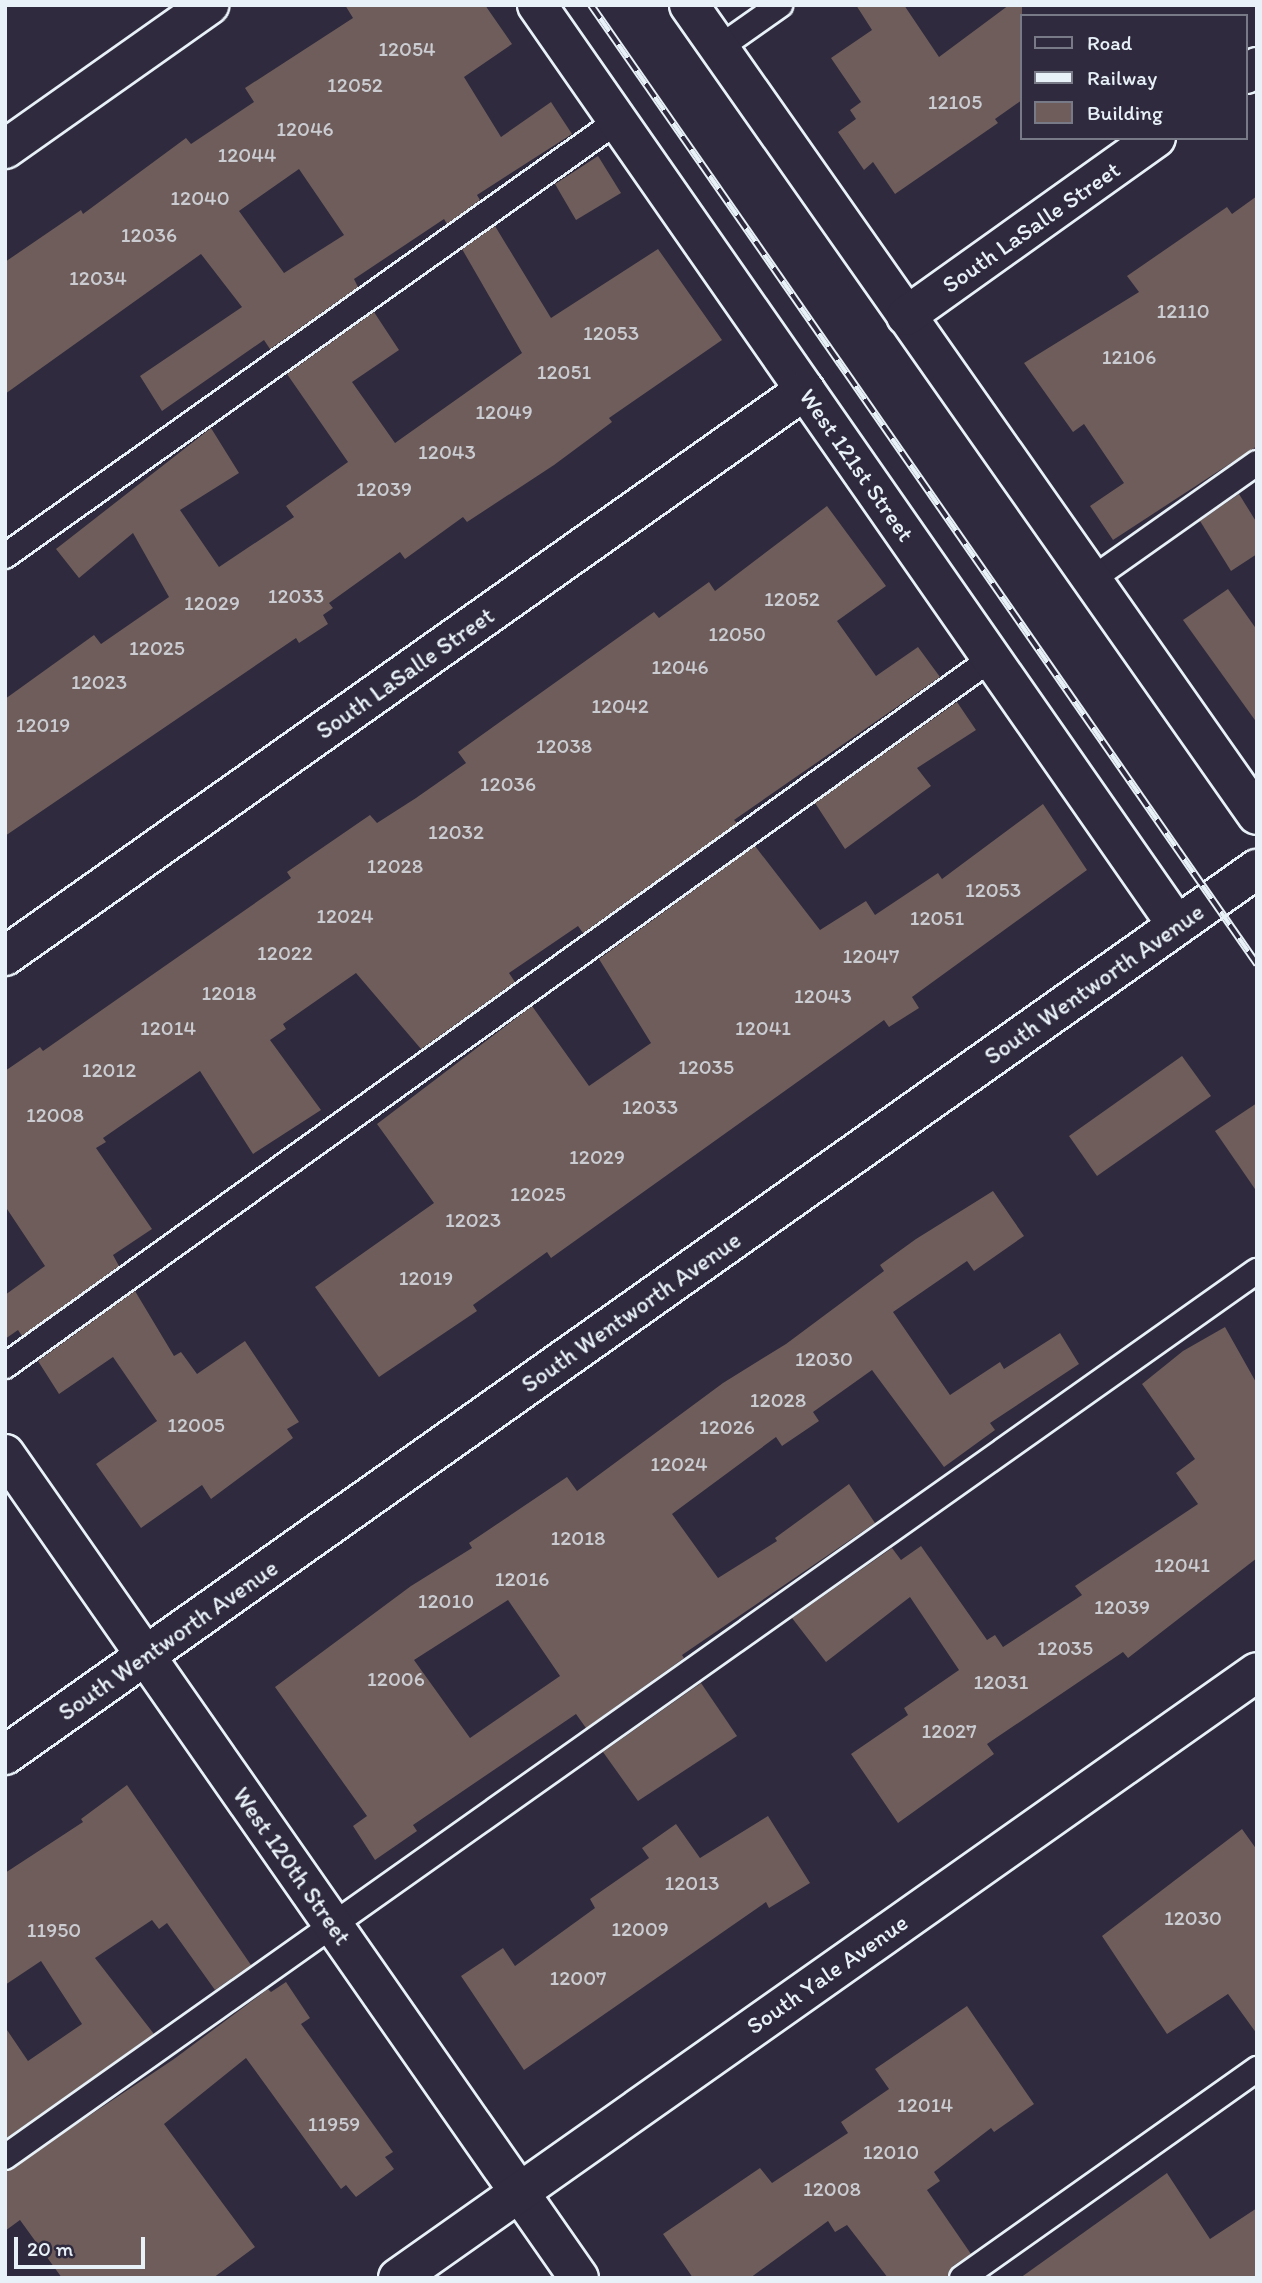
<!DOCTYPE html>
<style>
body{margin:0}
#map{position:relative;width:1262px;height:2283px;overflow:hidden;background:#2f2a3d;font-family:Itim,sans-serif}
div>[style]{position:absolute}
.building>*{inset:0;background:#6e5d5b}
.roads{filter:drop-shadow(2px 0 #e8f1f8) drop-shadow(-2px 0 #e8f1f8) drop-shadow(0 2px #e8f1f8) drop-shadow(0 -2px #e8f1f8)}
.service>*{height:24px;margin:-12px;padding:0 12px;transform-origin:12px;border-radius:12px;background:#2f2a3d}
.minor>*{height:38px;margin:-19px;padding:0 19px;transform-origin:19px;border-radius:19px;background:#2f2a3d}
.tertiary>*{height:38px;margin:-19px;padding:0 19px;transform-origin:19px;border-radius:19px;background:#2f2a3d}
.rail>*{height:8px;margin-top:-4px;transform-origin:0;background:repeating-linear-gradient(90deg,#2f2a3d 0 16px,#e8f1f8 0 32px);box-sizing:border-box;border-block:2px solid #e8f1f8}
span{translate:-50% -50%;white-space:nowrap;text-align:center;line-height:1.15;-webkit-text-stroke:5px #2f2a3d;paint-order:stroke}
.number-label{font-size:21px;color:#caccd1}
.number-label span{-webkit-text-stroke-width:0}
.street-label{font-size:24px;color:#e8f1f8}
.frame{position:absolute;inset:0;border:7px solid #e8f1f8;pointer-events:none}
.legend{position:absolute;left:1020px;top:14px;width:228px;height:126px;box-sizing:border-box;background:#2f2a3d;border:2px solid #797a88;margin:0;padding:9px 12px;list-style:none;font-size:21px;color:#e8f1f8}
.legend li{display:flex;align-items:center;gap:14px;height:35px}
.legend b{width:35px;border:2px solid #797a88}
.scale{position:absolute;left:14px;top:2237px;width:131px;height:32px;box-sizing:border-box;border:4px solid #e8f1f8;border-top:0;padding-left:9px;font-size:21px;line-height:24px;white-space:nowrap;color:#e8f1f8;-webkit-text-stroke:5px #2f2a3d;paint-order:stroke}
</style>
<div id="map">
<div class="building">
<i style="clip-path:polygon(evenodd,345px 5px,485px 5px,512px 44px,464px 77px,501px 137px,551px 102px,572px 134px,477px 195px,480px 200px,447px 224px,444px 219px,354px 279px,358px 287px,270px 349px,264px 340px,162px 411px,140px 376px,242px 307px,201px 254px,5px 394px,5px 262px,81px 210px,83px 214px,186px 138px,191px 144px,254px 102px,245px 88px,353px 18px,345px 5px,299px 169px,344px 235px,284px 273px,239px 211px,299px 169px)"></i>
<i style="clip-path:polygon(856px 5px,904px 5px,939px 57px,1009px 5px,1022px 5px,1022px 100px,995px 119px,998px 123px,895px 194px,873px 162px,864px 170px,838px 132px,856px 119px,850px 110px,861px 102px,831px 58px,872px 30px)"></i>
<i style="clip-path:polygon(598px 156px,621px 193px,576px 220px,555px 184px)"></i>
<i style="clip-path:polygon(1257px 196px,1257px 446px,1113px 540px,1090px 506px,1124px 483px,1084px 424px,1073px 432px,1024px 363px,1139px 292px,1127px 276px,1227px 207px,1232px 214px)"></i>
<i style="clip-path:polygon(495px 226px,551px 318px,658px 249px,722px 340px,609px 418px,612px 422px,554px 465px,467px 522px,463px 517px,405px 559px,400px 552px,329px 603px,333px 608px,323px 615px,328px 624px,299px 643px,296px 638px,5px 836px,5px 699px,94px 635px,101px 644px,169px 597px,133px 533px,79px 578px,56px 549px,211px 428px,239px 473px,180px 510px,219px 567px,294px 517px,286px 506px,348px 462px,287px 374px,374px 312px,399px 350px,352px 382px,395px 443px,522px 353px,462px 249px)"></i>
<i style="clip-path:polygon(1239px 494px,1257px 523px,1257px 554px,1231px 571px,1200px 521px)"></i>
<i style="clip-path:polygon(827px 506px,886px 586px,837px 621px,876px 676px,918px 647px,940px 677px,734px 820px,737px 823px,583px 933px,578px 926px,509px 973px,515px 982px,421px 1049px,356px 973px,283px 1024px,286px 1029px,270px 1040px,321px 1110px,253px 1154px,200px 1071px,103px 1138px,106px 1142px,96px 1148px,152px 1229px,113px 1255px,119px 1266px,22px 1336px,18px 1330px,5px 1339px,5px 1295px,45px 1266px,5px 1206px,5px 1071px,40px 1047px,43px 1051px,291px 878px,287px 872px,370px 815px,377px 823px,416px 798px,466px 763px,458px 752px,654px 612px,659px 618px,709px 582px,715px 591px)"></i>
<i style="clip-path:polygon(1228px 589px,1257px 630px,1257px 723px,1183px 620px)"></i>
<i style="clip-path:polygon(957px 702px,976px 730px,917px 768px,931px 786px,845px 849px,815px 803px)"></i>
<i style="clip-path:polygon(1043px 804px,1087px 870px,912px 997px,919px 1008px,889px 1027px,884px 1020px,551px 1258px,547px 1252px,473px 1305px,477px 1311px,379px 1377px,315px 1287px,434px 1203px,377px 1124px,532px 1006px,589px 1086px,651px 1043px,599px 959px,755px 846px,820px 930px,866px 901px,875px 915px,938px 873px,942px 879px)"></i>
<i style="clip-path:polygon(1182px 1056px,1211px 1096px,1097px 1176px,1069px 1136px)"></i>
<i style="clip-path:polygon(1257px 1103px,1257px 1192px,1215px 1131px)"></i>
<i style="clip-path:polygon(evenodd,993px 1191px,1024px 1236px,974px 1271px,967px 1261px,893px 1312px,950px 1395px,1000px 1362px,1004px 1369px,1060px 1333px,1079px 1364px,990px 1423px,995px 1430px,944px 1467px,872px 1370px,813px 1412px,819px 1421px,782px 1446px,776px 1437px,672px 1514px,718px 1578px,777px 1541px,775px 1538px,849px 1484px,875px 1523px,682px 1655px,684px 1658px,586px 1728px,576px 1714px,413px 1825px,417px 1831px,375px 1860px,353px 1826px,367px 1816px,275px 1687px,411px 1586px,472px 1548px,469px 1543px,567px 1477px,577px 1491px,723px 1383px,786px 1344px,884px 1271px,880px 1265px,916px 1239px,993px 1191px,508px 1600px,560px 1676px,470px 1738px,414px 1660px,508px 1600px)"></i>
<i style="clip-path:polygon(135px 1291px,174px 1356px,181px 1352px,197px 1374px,245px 1341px,299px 1422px,287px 1429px,293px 1438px,211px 1499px,202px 1485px,141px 1528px,96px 1464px,157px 1421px,113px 1357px,59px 1394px,38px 1361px)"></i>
<i style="clip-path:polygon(1225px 1327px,1257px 1384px,1257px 1558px,1128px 1658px,1123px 1652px,987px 1744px,994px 1754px,898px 1823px,851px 1754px,908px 1715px,904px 1708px,959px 1670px,910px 1597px,826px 1662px,792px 1618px,892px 1548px,901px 1560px,921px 1546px,987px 1640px,995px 1635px,1003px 1647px,1082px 1595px,1075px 1586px,1198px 1504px,1176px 1473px,1195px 1459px,1142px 1384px,1183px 1351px)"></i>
<i style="clip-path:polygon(701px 1683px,737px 1736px,638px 1801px,603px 1752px)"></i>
<i style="clip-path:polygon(127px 1785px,251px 1965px,215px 1990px,167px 1923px,159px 1929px,152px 1920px,95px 1958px,154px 2034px,5px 2139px,5px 2027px,28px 2061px,82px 2024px,41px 1961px,5px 1985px,5px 1873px,83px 1822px,81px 1819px)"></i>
<i style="clip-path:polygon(768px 1816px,810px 1883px,769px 1908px,766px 1902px,524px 2070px,461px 1976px,503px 1948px,515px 1966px,595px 1908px,590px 1899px,649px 1858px,642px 1848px,676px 1824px,700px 1858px)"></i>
<i style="clip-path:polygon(1242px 1829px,1257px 1850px,1257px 2034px,1228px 1994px,1167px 2034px,1102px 1936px)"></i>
<i style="clip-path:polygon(286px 1982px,310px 2018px,301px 2024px,393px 2152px,385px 2157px,394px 2169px,356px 2197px,346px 2185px,341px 2189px,246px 2058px,164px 2124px,255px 2247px,213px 2278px,62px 2278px,20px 2220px,5px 2231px,5px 2172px,174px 2059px,268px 1989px,271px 1992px)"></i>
<i style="clip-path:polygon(967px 2006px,1034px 2104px,994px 2132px,991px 2128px,934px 2172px,940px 2181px,927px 2190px,971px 2254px,953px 2266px,947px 2278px,888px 2278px,847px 2225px,835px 2232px,828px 2221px,750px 2278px,693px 2278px,663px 2234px,760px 2168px,772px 2183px,848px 2133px,841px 2122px,889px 2089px,875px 2069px)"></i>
<i style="clip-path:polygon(1167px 2173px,1210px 2239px,1257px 2208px,1257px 2278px,1020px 2278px)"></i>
</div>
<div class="roads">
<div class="service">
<i style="left:719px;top:48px;width:75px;rotate:-35.2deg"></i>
<i style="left:5px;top:556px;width:751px;rotate:-35.4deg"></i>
<i style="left:1091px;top:580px;width:203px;rotate:-35.2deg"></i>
<i style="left:5px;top:1366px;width:1215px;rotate:-35.65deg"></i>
<i style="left:5px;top:2157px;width:1534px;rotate:-35.29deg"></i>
<i style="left:962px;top:2278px;width:362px;rotate:-35.3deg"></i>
</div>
<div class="minor">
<i style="left:537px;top:5px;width:1121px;rotate:55.18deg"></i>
<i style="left:689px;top:5px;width:989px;rotate:54.96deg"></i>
<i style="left:1246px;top:74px;width:13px;rotate:-32deg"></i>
<i style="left:5px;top:149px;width:250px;rotate:-35.2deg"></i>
<i style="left:906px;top:316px;width:307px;rotate:-35.5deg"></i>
<i style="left:5px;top:956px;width:980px;rotate:-35.28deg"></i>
<i style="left:5px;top:1454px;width:1004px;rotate:55.14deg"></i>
<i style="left:398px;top:2278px;width:1051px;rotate:-35.2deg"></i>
</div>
<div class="tertiary">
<i style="left:5px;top:1755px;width:1534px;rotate:-35.29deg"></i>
</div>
</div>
<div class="rail">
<i style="left:591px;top:5px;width:1168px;rotate:55.22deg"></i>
</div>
<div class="number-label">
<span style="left:407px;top:49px">12054</span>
<span style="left:355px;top:85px">12052</span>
<span style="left:955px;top:102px">12105</span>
<span style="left:305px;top:129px">12046</span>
<span style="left:247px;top:155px">12044</span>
<span style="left:200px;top:198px">12040</span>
<span style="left:149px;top:235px">12036</span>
<span style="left:98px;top:278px">12034</span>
<span style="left:1183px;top:311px">12110</span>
<span style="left:611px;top:333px">12053</span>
<span style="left:1129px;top:357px">12106</span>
<span style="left:564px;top:372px">12051</span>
<span style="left:504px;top:412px">12049</span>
<span style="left:447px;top:452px">12043</span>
<span style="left:384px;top:489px">12039</span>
<span style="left:296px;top:596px">12033</span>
<span style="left:792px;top:599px">12052</span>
<span style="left:212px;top:603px">12029</span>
<span style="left:737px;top:634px">12050</span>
<span style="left:157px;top:648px">12025</span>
<span style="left:680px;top:667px">12046</span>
<span style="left:99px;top:682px">12023</span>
<span style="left:620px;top:706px">12042</span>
<span style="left:43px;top:725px">12019</span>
<span style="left:564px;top:746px">12038</span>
<span style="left:508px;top:784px">12036</span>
<span style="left:456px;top:832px">12032</span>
<span style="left:395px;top:866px">12028</span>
<span style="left:993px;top:890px">12053</span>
<span style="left:345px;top:916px">12024</span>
<span style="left:937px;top:918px">12051</span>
<span style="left:285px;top:953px">12022</span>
<span style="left:871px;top:956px">12047</span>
<span style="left:229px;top:993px">12018</span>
<span style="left:823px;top:996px">12043</span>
<span style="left:168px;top:1028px">12014</span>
<span style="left:763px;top:1028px">12041</span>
<span style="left:706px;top:1067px">12035</span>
<span style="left:109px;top:1070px">12012</span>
<span style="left:650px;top:1107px">12033</span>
<span style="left:55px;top:1115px">12008</span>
<span style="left:597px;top:1157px">12029</span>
<span style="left:538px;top:1194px">12025</span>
<span style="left:473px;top:1220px">12023</span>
<span style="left:426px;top:1278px">12019</span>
<span style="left:824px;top:1359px">12030</span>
<span style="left:778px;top:1400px">12028</span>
<span style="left:196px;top:1425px">12005</span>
<span style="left:727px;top:1427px">12026</span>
<span style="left:679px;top:1464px">12024</span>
<span style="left:578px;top:1538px">12018</span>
<span style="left:1182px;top:1565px">12041</span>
<span style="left:522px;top:1579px">12016</span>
<span style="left:446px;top:1601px">12010</span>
<span style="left:1122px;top:1607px">12039</span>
<span style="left:1065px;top:1648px">12035</span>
<span style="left:396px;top:1679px">12006</span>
<span style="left:1001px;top:1682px">12031</span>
<span style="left:949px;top:1731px">12027</span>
<span style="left:692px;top:1883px">12013</span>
<span style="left:1193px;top:1918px">12030</span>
<span style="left:640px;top:1929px">12009</span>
<span style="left:54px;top:1930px">11950</span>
<span style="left:578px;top:1978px">12007</span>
<span style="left:925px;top:2105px">12014</span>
<span style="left:334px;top:2124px">11959</span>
<span style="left:891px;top:2152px">12010</span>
<span style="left:832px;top:2189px">12008</span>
</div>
<div class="street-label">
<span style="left:1031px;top:227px;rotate:-35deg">South LaSalle Street</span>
<span style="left:857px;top:465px;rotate:55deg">West 121st Street</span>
<span style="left:405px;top:673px;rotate:-35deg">South LaSalle Street</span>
<span style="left:1094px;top:984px;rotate:-35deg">South Wentworth Avenue</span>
<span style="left:631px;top:1312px;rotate:-35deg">South Wentworth Avenue</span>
<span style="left:168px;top:1640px;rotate:-35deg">South Wentworth Avenue</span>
<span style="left:292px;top:1866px;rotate:55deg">West 120th Street</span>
<span style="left:827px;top:1974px;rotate:-35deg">South Yale Avenue</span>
</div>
<div class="frame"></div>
<ul class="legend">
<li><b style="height:9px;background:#2f2a3d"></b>Road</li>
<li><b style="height:9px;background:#e8f1f8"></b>Railway</li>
<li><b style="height:19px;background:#6e5d5b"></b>Building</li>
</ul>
<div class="scale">20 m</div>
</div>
